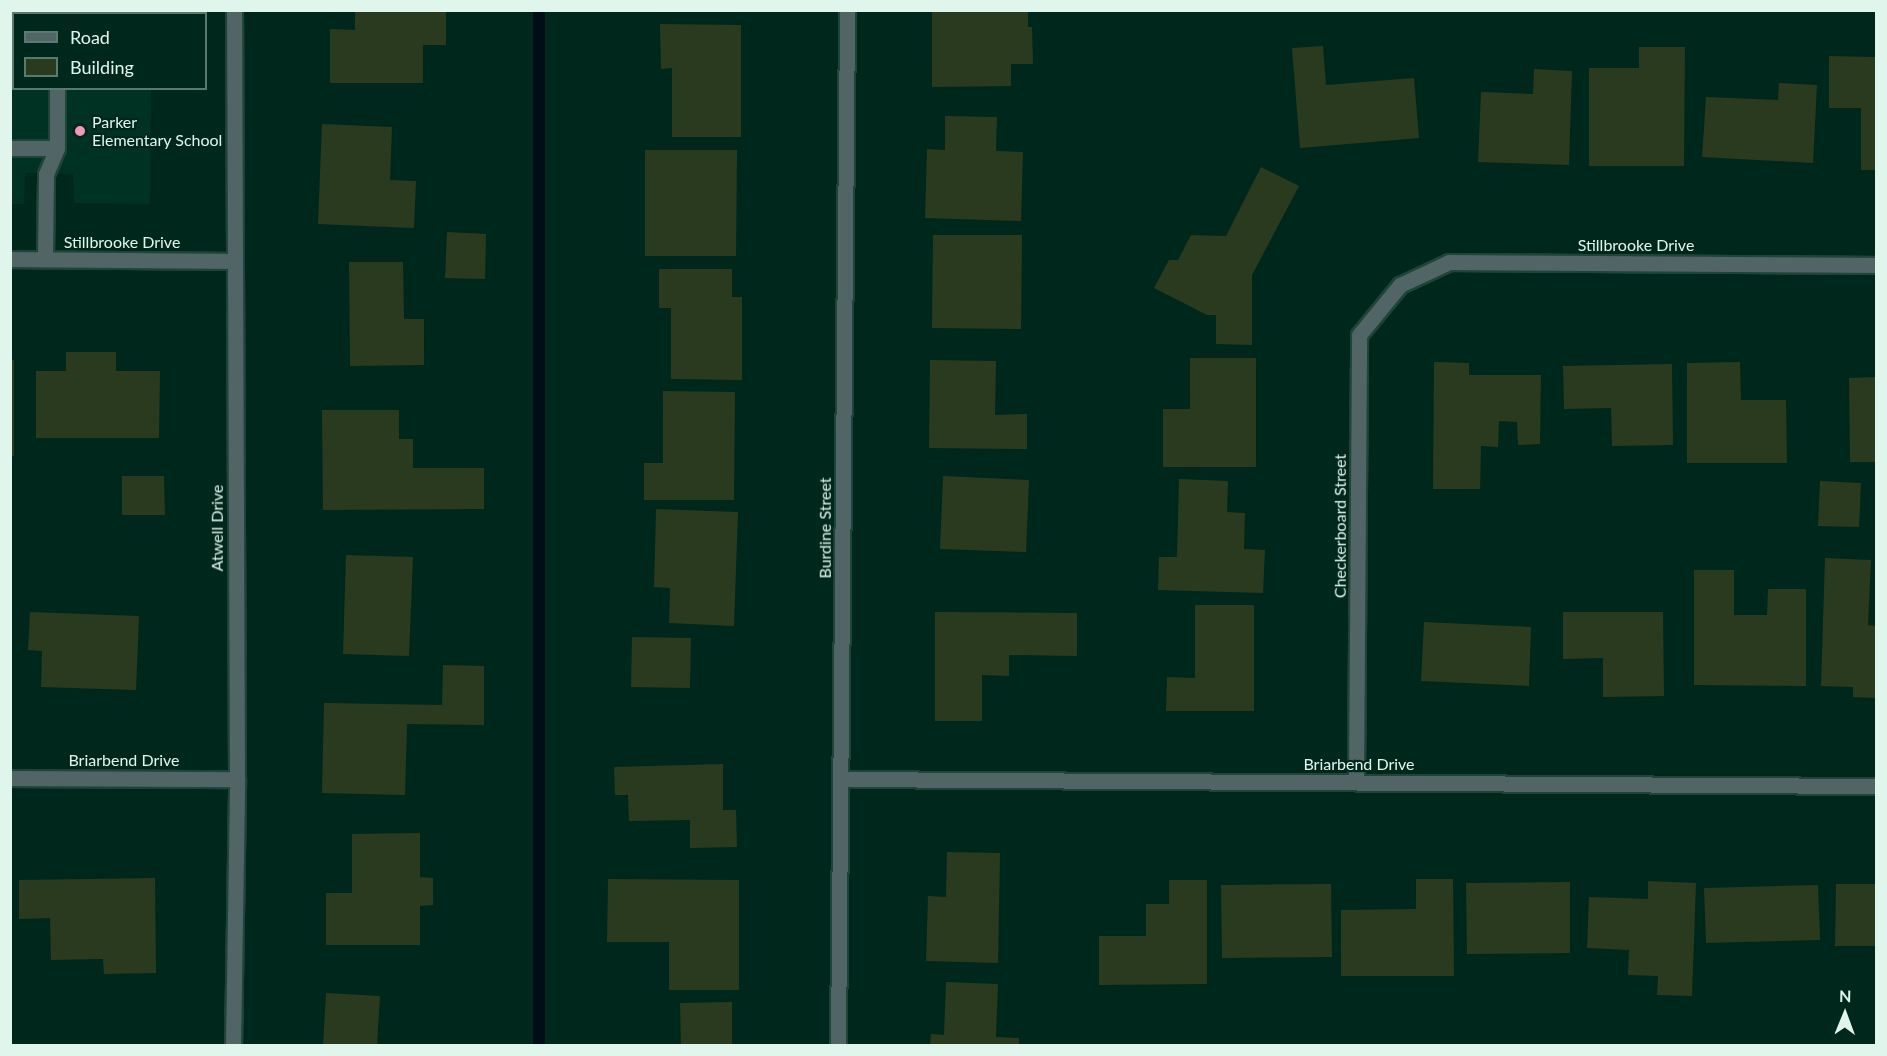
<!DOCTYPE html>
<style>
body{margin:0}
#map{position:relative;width:1887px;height:1056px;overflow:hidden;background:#00271b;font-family:Lato,sans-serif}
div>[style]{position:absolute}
.built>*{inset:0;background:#003223}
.stream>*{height:12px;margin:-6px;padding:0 6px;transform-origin:6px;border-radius:6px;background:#010d16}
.building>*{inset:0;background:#2a3a1f}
.roads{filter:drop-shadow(2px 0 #1f4438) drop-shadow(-2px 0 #1f4438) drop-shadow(0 2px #1f4438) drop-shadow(0 -2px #1f4438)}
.service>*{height:15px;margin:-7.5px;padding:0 7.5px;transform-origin:7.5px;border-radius:7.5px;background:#526566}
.minor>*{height:15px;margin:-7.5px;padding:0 7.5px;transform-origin:7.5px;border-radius:7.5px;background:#526566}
.dots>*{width:16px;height:16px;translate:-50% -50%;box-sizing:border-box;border:3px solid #00271b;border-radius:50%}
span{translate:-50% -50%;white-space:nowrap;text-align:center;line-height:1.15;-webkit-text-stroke:4.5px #00271b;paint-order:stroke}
.poi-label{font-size:16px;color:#e0f5ec}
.left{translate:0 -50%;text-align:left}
.street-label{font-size:16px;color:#e0f5ec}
.frame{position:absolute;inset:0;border:12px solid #e0f5ec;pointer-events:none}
.legend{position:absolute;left:12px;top:12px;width:195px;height:78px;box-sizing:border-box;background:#00271b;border:2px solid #5a796f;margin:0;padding:8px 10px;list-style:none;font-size:18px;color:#e0f5ec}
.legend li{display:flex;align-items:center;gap:12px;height:30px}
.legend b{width:30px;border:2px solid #5a796f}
.north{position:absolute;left:1815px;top:984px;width:60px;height:60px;-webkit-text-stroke:4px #00271b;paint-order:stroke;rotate:1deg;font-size:16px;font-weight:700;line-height:24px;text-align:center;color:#e0f5ec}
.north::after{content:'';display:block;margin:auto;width:21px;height:27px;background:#e0f5ec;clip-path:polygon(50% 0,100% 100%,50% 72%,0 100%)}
</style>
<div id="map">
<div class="built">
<i style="clip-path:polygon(10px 11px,151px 11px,14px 14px,14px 88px,151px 89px,150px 204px,74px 203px,73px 174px,25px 173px,24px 204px,11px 204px)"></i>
</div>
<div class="stream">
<i style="left:539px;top:10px;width:1036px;rotate:90deg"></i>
</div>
<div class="building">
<i style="clip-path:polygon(355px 10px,446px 10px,446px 45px,423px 45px,423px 83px,330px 83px,330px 29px,355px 30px)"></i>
<i style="clip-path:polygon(932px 10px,1028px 10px,1028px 27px,1032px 27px,1033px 64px,1011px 64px,1011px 86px,932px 87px)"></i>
<i style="clip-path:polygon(660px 24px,741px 25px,741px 137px,672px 137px,672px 68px,661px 69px)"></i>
<i style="clip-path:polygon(1323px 46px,1326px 85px,1414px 78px,1419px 138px,1300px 148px,1292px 48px)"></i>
<i style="clip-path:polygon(1639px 47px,1685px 47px,1684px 166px,1589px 166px,1589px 68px,1639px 68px)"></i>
<i style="clip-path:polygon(1829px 56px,1876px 57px,1876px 170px,1861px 170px,1861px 108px,1829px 108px)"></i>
<i style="clip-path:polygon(1534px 69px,1572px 71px,1569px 165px,1478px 162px,1481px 92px,1533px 94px)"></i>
<i style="clip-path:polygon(1779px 83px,1817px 85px,1813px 163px,1702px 157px,1706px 97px,1778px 100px)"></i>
<i style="clip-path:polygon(945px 116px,997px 117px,996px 151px,1023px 152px,1021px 221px,925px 218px,927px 149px,945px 150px)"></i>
<i style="clip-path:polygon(322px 124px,392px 127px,390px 180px,416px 181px,414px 228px,318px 224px)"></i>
<i style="clip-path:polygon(645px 150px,737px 150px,736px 256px,645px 256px)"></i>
<i style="clip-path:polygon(1261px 167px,1299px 186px,1252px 275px,1252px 345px,1216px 344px,1216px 315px,1207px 315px,1154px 288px,1169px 260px,1178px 260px,1191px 235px,1226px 236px)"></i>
<i style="clip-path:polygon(447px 232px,486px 234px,485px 279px,445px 278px)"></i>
<i style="clip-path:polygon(933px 235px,1022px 235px,1021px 329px,932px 328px)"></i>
<i style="clip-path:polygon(349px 262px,403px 262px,404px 319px,424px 319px,424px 365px,350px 366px)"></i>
<i style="clip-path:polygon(659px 269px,732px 269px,732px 297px,742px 297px,742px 380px,671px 379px,671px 308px,659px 308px)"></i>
<i style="clip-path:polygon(66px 352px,116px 352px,116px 371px,160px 371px,159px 438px,36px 438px,36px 371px,66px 371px)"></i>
<i style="clip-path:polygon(1190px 358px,1256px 358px,1256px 467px,1163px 467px,1163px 409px,1190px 409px)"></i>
<i style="clip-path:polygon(10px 360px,14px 360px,14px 456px,10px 456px)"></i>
<i style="clip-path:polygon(930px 360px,996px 361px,995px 415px,1027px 414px,1027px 449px,929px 448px)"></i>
<i style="clip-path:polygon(1434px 362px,1469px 363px,1469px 375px,1541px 375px,1540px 444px,1518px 445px,1517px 422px,1499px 421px,1498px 447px,1481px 446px,1480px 489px,1433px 489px)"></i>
<i style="clip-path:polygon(1740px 362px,1741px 400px,1786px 400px,1787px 463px,1687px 463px,1687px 363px)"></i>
<i style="clip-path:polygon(1672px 364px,1673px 445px,1612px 446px,1611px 408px,1564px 409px,1563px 366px)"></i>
<i style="clip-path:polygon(1876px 377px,1876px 462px,1850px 462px,1849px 378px)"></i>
<i style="clip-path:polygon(663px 391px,735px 392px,734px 500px,644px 500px,644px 463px,663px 463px)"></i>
<i style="clip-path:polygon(322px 410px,399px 410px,399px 439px,413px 439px,413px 468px,484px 468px,484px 509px,323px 510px)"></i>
<i style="clip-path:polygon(122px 476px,164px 476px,165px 515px,122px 515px)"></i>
<i style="clip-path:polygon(943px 476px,1029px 480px,1026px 552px,940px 549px)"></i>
<i style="clip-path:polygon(1179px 479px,1228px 481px,1227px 512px,1245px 513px,1244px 549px,1265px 550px,1263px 593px,1158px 590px,1159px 557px,1177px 557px)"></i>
<i style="clip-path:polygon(1820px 481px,1861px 483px,1859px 527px,1818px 526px)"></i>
<i style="clip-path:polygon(656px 509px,738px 512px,734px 626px,669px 623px,670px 588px,654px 587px)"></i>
<i style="clip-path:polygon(346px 555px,413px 557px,409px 656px,343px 654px)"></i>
<i style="clip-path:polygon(1825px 558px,1871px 560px,1868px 625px,1876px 626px,1876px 698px,1853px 697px,1853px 687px,1821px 686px)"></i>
<i style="clip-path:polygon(1694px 570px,1734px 570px,1734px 615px,1767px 615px,1768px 589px,1806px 589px,1806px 686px,1694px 685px)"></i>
<i style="clip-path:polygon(1195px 605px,1254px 605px,1254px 711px,1166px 711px,1167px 677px,1195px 678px)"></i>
<i style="clip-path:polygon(30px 612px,139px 616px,136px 690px,41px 687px,42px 651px,28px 650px)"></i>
<i style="clip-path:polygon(935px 612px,1077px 613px,1077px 656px,1009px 655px,1009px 676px,982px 675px,982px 721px,935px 721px)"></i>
<i style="clip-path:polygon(1563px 612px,1663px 612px,1664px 696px,1603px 697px,1603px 658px,1563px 659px)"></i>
<i style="clip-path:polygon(1424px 622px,1531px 627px,1529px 686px,1421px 681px)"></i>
<i style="clip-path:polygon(632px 637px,691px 638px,690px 688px,631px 687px)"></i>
<i style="clip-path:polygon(443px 665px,484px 666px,484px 725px,407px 724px,405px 795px,322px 793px,324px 703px,442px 705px)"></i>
<i style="clip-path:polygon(723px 764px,723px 810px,736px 810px,737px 847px,690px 848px,690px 820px,629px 821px,628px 795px,615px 795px,614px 767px)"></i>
<i style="clip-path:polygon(420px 833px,420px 877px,433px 878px,433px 905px,420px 906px,420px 945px,326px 945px,326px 893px,352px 893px,352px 834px)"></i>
<i style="clip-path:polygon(947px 852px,1000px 853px,998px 963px,926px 961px,928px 896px,946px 897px)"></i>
<i style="clip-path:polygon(155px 878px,156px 973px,104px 974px,103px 959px,51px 960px,50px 918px,19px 919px,19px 880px)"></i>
<i style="clip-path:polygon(608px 879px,739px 880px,739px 990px,669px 990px,669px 942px,607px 942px)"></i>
<i style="clip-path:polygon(1416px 879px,1453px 879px,1454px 976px,1341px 976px,1341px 910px,1416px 909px)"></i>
<i style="clip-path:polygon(1169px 880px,1207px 880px,1207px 984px,1099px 985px,1099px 936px,1146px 936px,1146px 904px,1169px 904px)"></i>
<i style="clip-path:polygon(1648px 881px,1696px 883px,1692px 996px,1657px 995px,1658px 976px,1628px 975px,1629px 950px,1587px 948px,1589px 897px,1648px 899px)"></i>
<i style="clip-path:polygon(1570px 882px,1570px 953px,1467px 954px,1466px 883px)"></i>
<i style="clip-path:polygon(1331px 884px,1332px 957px,1222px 958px,1221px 885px)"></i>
<i style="clip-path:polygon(1836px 884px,1876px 884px,1876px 946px,1835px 946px)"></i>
<i style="clip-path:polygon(1818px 885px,1820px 940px,1706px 943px,1704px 888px)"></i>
<i style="clip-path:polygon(946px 982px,998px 984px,996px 1037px,1019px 1038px,1019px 1046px,930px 1046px,931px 1034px,944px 1035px)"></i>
<i style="clip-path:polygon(326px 993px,380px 996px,377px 1046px,323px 1046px)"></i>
<i style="clip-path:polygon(732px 1002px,732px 1046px,681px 1046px,680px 1003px)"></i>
</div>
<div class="roads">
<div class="service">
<i style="left:10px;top:39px;width:4px"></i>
<i style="left:10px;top:148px;width:47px"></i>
<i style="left:45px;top:259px;width:85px;rotate:-89.3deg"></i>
<i style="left:46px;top:174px;width:28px;rotate:-67deg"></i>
<i style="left:57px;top:148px;width:60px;rotate:-90deg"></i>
</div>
<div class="minor">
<i style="left:10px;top:259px;width:223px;rotate:0.5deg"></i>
<i style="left:10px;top:778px;width:227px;rotate:0.3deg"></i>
<i style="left:842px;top:779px;width:1034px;rotate:0.39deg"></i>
<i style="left:1356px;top:782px;width:447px;rotate:-89.6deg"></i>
<i style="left:1359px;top:335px;width:65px;rotate:-50.6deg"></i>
<i style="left:1400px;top:285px;width:54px;rotate:-25.1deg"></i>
<i style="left:1449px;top:262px;width:427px;rotate:0.4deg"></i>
<i style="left:233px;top:1046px;width:267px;rotate:-89.1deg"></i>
<i style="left:237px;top:779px;width:769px;rotate:-90.22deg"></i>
<i style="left:838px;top:1046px;width:1036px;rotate:-89.5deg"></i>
</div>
</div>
<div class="dots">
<i style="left:80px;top:131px;background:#f09ab7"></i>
</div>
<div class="poi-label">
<span class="left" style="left:92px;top:131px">Parker<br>Elementary School</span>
</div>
<div class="street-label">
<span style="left:122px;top:242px">Stillbrooke Drive</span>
<span style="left:1636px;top:245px">Stillbrooke Drive</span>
<span style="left:1340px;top:526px;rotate:-90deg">Checkerboard Street</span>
<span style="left:217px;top:528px;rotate:-90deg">Atwell Drive</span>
<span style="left:825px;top:528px;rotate:-90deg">Burdine Street</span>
<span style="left:124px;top:760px">Briarbend Drive</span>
<span style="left:1359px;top:764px">Briarbend Drive</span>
</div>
<div class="frame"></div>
<ul class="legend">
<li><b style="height:8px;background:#526566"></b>Road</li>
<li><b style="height:16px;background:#2a3a1f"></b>Building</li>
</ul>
<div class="north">N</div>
</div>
